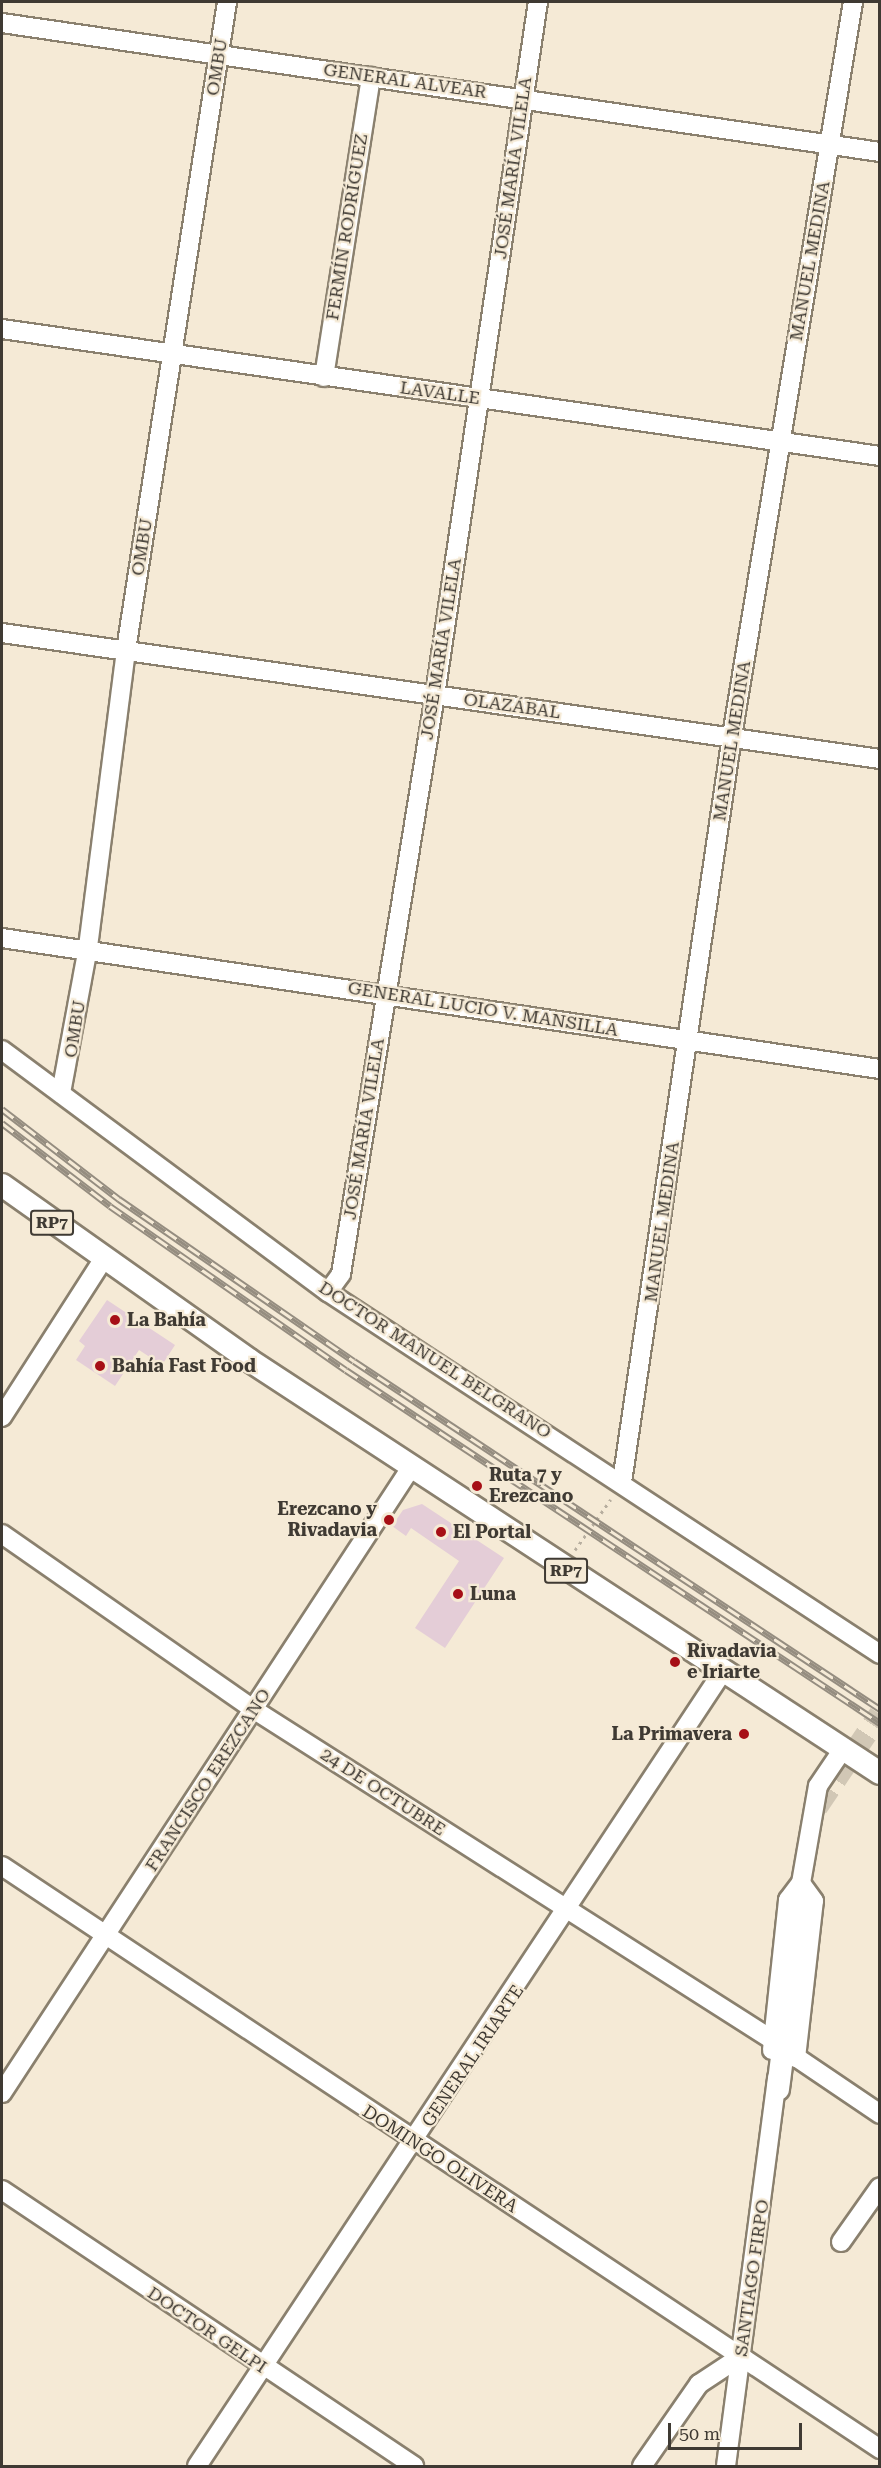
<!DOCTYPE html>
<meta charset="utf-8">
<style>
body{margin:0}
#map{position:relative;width:881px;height:2468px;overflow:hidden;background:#f5ead6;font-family:"Roboto Serif",serif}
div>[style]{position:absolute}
.building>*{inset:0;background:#e4cdd7}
.major-tunnel>*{height:22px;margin-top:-11px;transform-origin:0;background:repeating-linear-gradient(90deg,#d1c7b5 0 22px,transparent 0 33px)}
.path>*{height:3px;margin-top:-1.5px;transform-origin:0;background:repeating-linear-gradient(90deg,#b7ae9f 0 3px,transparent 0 7.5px)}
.roads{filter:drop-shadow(2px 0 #8a806e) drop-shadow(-2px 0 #8a806e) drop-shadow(0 2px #8a806e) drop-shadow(0 -2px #8a806e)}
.minor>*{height:18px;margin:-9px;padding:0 9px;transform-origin:9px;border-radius:9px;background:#fff}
.major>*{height:22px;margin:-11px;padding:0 11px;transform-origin:11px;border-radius:11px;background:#fff}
.rail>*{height:7px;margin-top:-3.5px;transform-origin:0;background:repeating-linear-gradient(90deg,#f5ead6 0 14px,#958d80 0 28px);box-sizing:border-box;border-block:2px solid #958d80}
.dots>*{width:16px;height:16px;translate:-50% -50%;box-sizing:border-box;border:3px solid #f5ead6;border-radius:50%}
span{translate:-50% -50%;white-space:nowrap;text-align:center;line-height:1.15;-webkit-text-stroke:4.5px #f5ead6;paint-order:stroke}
.shield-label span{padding:2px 4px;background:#f5ead6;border:2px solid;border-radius:4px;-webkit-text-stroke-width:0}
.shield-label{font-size:16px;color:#3f3a33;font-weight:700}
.street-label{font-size:18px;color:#3f3a33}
.poi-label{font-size:18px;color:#3f3a33;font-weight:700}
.left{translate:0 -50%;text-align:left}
.right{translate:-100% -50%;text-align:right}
.frame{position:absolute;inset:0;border:3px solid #3f3a33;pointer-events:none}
.scale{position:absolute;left:668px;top:2423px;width:134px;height:27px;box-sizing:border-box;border:3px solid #3f3a33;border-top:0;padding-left:8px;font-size:18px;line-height:21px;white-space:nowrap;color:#3f3a33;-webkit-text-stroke:4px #f5ead6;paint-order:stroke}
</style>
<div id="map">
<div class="building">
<i style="clip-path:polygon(107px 1300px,175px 1345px,162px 1365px,139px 1350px,115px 1386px,76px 1360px,85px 1346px,79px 1341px)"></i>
<i style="clip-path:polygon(422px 1504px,504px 1558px,445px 1648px,415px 1628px,459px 1561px,411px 1528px,406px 1536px,392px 1526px,403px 1510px)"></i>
</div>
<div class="major-tunnel">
<i style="left:817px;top:1807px;width:112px;rotate:-55.9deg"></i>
</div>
<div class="path">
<i style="left:575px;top:1550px;width:62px;rotate:-54.8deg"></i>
</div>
<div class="roads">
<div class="minor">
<i style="left:2px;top:23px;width:887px;rotate:8.36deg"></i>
<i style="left:2px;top:329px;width:887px;rotate:8.23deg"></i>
<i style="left:324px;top:377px;width:304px;rotate:-81.1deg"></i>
<i style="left:2px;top:633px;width:887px;rotate:8.17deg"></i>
<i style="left:2px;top:938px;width:888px;rotate:8.49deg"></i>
<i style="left:2px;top:1050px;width:406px;rotate:36.6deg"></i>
<i style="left:328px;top:1292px;width:660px;rotate:33.26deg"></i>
<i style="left:61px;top:1093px;width:148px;rotate:-79.5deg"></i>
<i style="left:88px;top:947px;width:299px;rotate:-82.7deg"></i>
<i style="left:126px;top:650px;width:656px;rotate:-81.14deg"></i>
<i style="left:328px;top:1292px;width:22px;rotate:-54deg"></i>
<i style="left:341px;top:1274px;width:587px;rotate:-80.78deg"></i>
<i style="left:435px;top:695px;width:701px;rotate:-81.55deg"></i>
<i style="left:2px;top:1417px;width:185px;rotate:-57.3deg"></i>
<i style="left:622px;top:1482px;width:754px;rotate:-81.61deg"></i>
<i style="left:732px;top:736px;width:744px;rotate:-80.64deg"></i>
<i style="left:2px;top:1534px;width:306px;rotate:34.9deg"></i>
<i style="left:253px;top:1709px;width:614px;rotate:32.5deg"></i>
<i style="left:2px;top:1866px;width:1054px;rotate:33.58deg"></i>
<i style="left:772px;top:2050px;width:151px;rotate:-83.9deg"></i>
<i style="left:788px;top:1900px;width:21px;rotate:-53deg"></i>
<i style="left:801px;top:1883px;width:98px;rotate:-80.1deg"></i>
<i style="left:818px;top:1786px;width:45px;rotate:-56deg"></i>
<i style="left:787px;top:2051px;width:112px;rotate:34.1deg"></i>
<i style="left:796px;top:2058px;width:158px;rotate:-83.5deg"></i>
<i style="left:814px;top:1901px;width:22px;rotate:-126deg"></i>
<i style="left:2px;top:2093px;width:749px;rotate:-56.82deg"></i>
<i style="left:2px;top:2190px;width:496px;rotate:33.8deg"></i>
<i style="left:841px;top:2242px;width:67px;rotate:-54.7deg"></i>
<i style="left:197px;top:2466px;width:953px;rotate:-56.51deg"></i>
<i style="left:642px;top:2466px;width:100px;rotate:-55.2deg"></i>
<i style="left:699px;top:2384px;width:49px;rotate:-33.4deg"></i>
<i style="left:726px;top:2466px;width:392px;rotate:-82.5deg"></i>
</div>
<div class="major">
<i style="left:2px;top:1185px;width:303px;rotate:35.3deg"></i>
<i style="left:249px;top:1360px;width:754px;rotate:33.21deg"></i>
<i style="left:778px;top:2089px;width:192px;rotate:-82.8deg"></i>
</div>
</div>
<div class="rail">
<i style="left:2px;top:1109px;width:148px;rotate:37.6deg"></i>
<i style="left:119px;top:1199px;width:285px;rotate:34.6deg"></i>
<i style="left:354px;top:1361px;width:631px;rotate:33.49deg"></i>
<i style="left:2px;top:1123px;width:136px;rotate:37.5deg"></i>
<i style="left:110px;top:1206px;width:287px;rotate:34.8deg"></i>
<i style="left:346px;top:1370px;width:640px;rotate:33.47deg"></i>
</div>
<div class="dots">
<i style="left:115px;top:1320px;background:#a60f16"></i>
<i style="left:100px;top:1366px;background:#a60f16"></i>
<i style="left:477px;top:1486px;background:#a60f16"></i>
<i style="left:389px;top:1520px;background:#a60f16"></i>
<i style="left:441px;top:1532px;background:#a60f16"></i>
<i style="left:458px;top:1594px;background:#a60f16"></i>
<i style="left:675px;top:1662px;background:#a60f16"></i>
<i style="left:744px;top:1734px;background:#a60f16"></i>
</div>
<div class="shield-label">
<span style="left:52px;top:1223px">RP7</span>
<span style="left:566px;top:1571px">RP7</span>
</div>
<div class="street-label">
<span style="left:217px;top:67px;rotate:-81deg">OMBU</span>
<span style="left:405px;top:81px;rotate:8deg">GENERAL ALVEAR</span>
<span style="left:513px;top:168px;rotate:-82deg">JOSÉ MARÍA VILELA</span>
<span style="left:347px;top:227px;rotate:-81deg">FERMÍN RODRÍGUEZ</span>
<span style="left:810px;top:261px;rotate:-80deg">MANUEL MEDINA</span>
<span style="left:440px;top:393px;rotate:8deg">LAVALLE</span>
<span style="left:142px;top:547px;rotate:-81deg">OMBU</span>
<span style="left:441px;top:649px;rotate:-81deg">JOSÉ MARÍA VILELA</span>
<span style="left:512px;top:706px;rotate:8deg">OLAZÁBAL</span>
<span style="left:732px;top:741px;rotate:-81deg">MANUEL MEDINA</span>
<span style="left:483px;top:1009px;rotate:9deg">GENERAL LUCIO V. MANSILLA</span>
<span style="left:75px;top:1029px;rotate:-81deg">OMBU</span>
<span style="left:364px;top:1129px;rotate:-81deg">JOSÉ MARÍA VILELA</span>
<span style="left:662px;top:1222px;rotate:-82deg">MANUEL MEDINA</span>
<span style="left:435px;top:1360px;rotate:33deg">DOCTOR MANUEL BELGRANO</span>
<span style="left:208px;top:1780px;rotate:-57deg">FRANCISCO EREZCANO</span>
<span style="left:383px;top:1792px;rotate:33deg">24 DE OCTUBRE</span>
<span style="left:473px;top:2056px;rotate:-56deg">GENERAL IRIARTE</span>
<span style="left:440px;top:2159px;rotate:33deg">DOMINGO OLIVERA</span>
<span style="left:752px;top:2278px;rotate:-82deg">SANTIAGO FIRPO</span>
<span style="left:207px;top:2330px;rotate:34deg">DOCTOR GELPI</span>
</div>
<div class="poi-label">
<span class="left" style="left:127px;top:1320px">La Bahía</span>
<span class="left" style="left:112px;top:1366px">Bahía Fast Food</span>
<span class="left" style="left:489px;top:1486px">Ruta 7 y<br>Erezcano</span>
<span class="right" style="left:377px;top:1520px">Erezcano y<br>Rivadavia</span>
<span class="left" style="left:453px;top:1532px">El Portal</span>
<span class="left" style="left:470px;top:1594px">Luna</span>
<span class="left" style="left:687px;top:1662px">Rivadavia<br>e Iriarte</span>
<span class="right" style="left:732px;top:1734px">La Primavera</span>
</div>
<div class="frame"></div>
<div class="scale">50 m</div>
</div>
